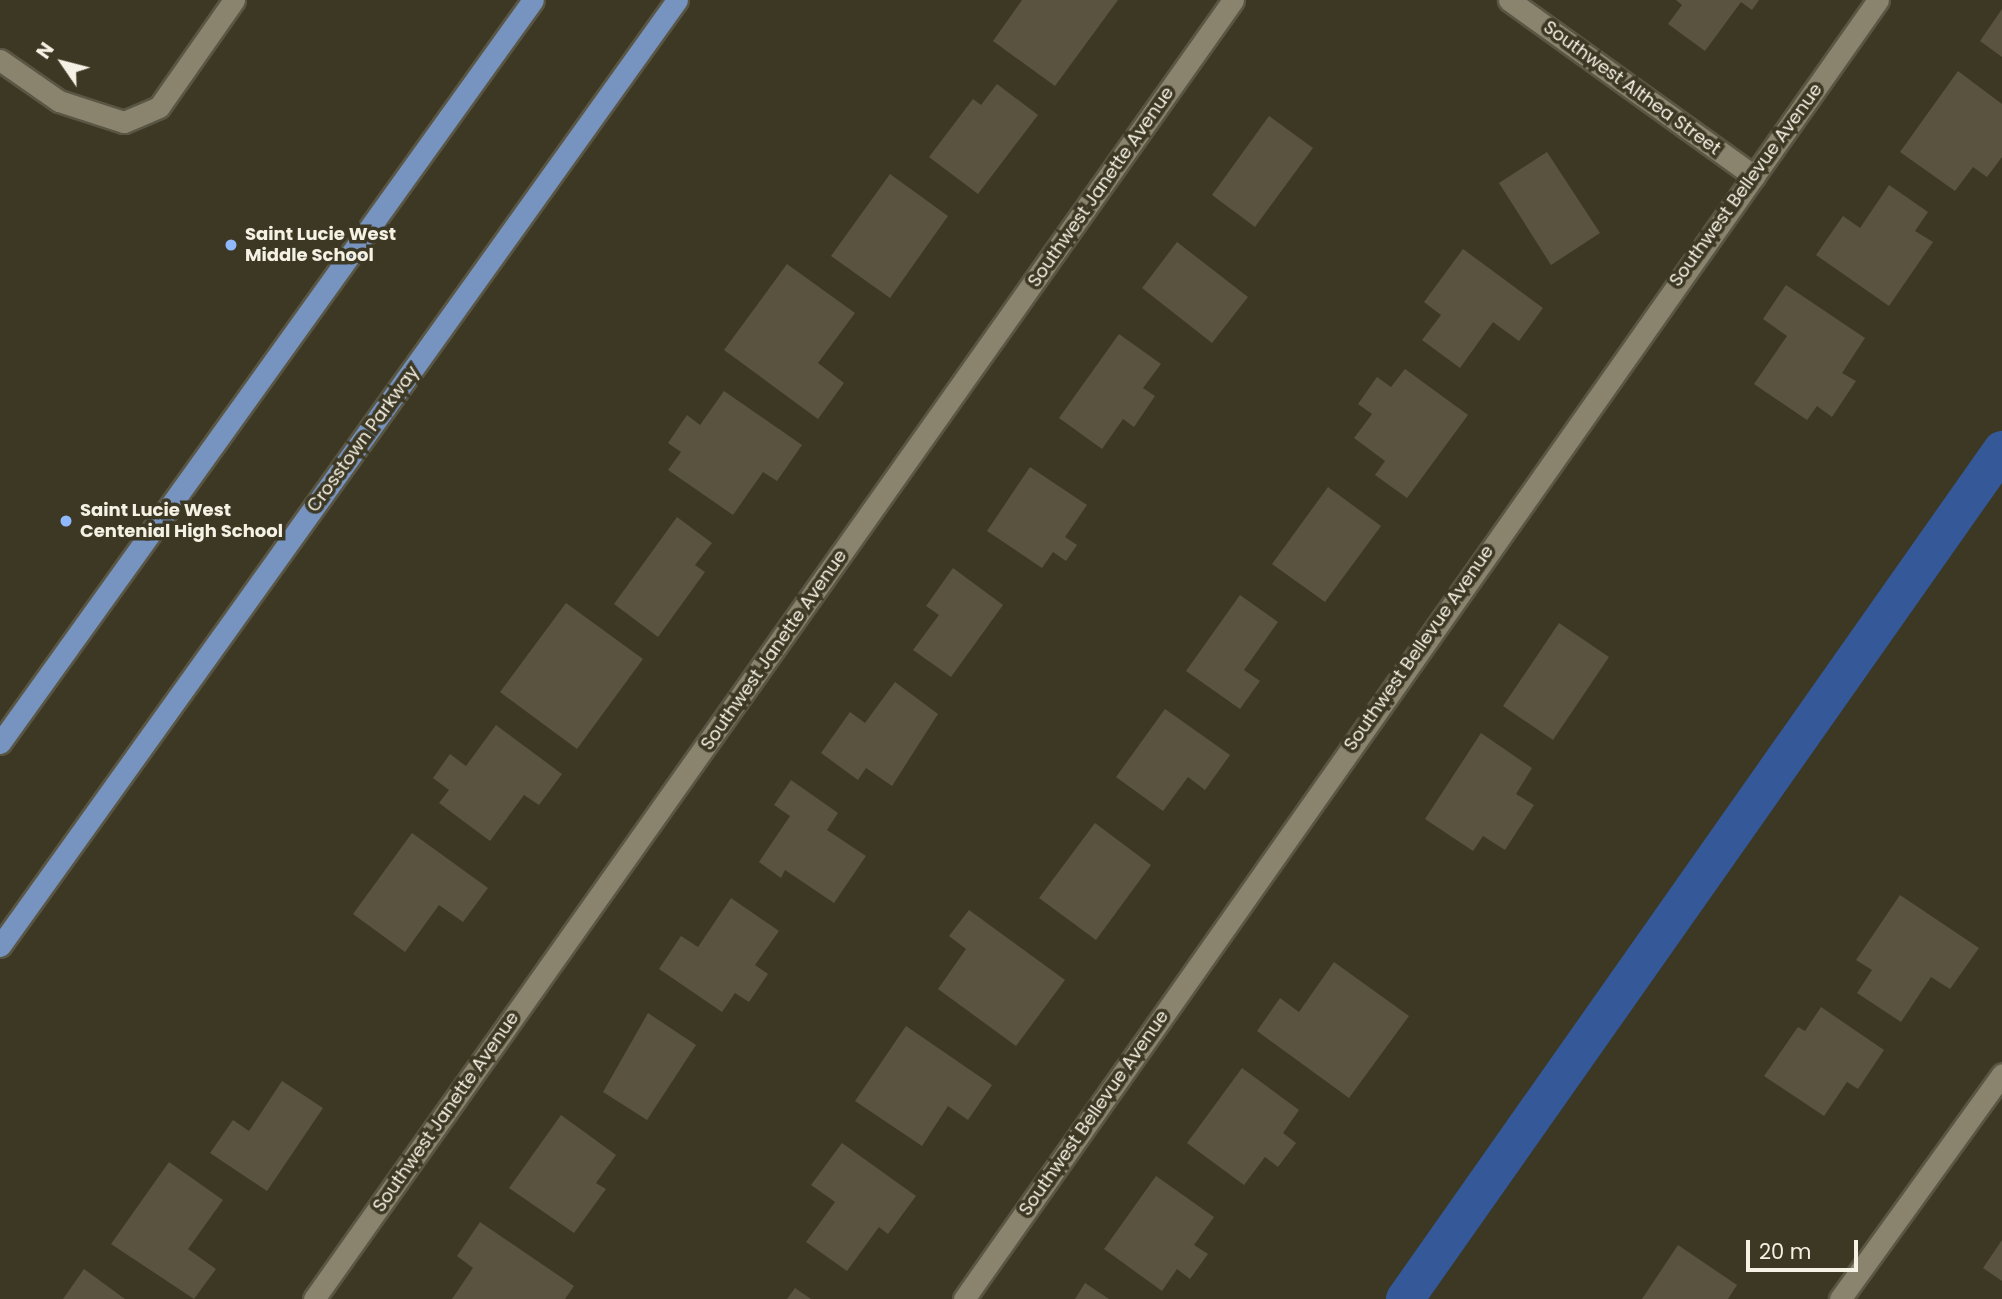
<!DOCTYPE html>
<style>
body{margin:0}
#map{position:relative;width:2002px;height:1299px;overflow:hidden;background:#3d3824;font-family:Poppins,sans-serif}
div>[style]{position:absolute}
.canal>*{height:38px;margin:-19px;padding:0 19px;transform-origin:19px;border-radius:19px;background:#345898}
.building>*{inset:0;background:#59533f}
.roads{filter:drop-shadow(2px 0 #5a5644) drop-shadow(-2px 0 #5a5644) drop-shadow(0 2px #5a5644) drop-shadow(0 -2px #5a5644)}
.minor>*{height:21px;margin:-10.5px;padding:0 10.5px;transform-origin:10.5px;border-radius:10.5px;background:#8a846e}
.major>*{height:21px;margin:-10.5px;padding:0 10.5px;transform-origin:10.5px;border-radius:10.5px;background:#7794c1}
.dots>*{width:19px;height:19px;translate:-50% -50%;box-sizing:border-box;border:4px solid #3d3824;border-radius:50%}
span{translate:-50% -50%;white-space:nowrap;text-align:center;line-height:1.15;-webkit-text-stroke:7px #3d3824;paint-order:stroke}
.street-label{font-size:18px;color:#f5f2e5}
.poi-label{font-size:18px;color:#f5f2e5;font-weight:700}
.left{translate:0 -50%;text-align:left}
.north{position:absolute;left:28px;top:28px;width:70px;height:70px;-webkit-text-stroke:5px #3d3824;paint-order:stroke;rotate:305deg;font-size:19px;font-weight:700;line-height:28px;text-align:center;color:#f5f2e5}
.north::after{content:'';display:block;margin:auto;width:24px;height:32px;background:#f5f2e5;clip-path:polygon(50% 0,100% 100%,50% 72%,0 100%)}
.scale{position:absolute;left:1746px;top:1240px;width:112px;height:32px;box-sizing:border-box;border:4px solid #f5f2e5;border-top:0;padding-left:9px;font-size:21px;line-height:24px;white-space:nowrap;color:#f5f2e5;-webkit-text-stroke:5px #3d3824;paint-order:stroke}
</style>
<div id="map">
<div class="canal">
<i style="left:1405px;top:1299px;width:1038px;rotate:-54.89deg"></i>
</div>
<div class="building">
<i style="clip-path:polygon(1022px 0,1118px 0,1055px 86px,993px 41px)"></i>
<i style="clip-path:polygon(1676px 0,1759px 0,1752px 10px,1741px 2px,1705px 51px,1668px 24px,1682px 5px)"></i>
<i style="clip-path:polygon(2002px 9px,2002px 57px,1980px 41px)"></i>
<i style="clip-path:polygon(1958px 71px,2002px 104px,2002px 157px,1987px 177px,1973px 167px,1955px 191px,1900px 152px)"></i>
<i style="clip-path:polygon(997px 84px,1038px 115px,978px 194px,929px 157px,973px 99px,981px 105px)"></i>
<i style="clip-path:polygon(1269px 116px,1313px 148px,1255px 227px,1212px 195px)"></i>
<i style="clip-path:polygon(1547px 152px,1600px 233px,1551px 265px,1499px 183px)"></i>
<i style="clip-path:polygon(890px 174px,948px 216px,890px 298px,831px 256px)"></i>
<i style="clip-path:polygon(1889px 185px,1928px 212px,1915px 231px,1933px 242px,1889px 306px,1816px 255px,1843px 216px,1860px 228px)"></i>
<i style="clip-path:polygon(1177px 242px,1248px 297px,1212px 343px,1142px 288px)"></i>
<i style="clip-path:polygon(1463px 249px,1543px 308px,1519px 341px,1493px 322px,1460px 368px,1422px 340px,1441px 315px,1424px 302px)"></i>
<i style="clip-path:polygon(787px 264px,855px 313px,818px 363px,844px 383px,818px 419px,724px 350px)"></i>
<i style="clip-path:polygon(1786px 285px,1865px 338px,1842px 373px,1856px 381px,1832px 417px,1817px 406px,1807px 420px,1754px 384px,1787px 336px,1763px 319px)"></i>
<i style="clip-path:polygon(1119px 334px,1161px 364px,1143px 388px,1155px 396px,1134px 427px,1123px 419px,1102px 449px,1059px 418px)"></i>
<i style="clip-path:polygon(1405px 369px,1468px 415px,1407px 498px,1375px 475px,1385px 461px,1354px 438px,1372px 414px,1358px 404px,1377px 377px,1391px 387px)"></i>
<i style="clip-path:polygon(724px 391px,802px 445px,777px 481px,763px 472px,733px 515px,668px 470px,681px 452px,668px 443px,687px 415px,700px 425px)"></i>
<i style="clip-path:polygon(1030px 467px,1087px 505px,1065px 537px,1077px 545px,1066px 561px,1053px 552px,1042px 568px,987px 531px)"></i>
<i style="clip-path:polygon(1328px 487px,1381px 526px,1325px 602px,1272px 564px)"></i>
<i style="clip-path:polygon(677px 517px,712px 543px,695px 565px,705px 572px,658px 637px,614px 604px)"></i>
<i style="clip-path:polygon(953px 568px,1003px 605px,951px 677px,913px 650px,939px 615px,926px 606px)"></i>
<i style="clip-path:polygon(1240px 595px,1278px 622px,1244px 670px,1260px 681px,1240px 709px,1186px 671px)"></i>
<i style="clip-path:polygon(566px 603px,643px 659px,577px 749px,500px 692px)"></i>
<i style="clip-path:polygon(1559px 623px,1609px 657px,1553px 740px,1503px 706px)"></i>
<i style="clip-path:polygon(895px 682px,938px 714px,892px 786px,866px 768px,858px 780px,821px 753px,850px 712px,865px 723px)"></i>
<i style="clip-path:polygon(1165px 709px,1230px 755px,1205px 790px,1188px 777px,1163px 811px,1116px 777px)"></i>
<i style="clip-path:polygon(496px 725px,562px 774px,539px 805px,524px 795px,490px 841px,439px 803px,449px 790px,433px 778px,450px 754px,466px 766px)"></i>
<i style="clip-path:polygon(1481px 733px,1532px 768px,1516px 794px,1534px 805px,1505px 850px,1483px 836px,1473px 851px,1425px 819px)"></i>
<i style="clip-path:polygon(791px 780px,838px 813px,827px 830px,866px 856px,834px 903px,785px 870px,781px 878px,759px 862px,790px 816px,774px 805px)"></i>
<i style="clip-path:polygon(1095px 823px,1151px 865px,1096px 940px,1039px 898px)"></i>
<i style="clip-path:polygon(412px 833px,488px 888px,463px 922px,439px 905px,405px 952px,353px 914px)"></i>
<i style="clip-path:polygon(1900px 895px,1979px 948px,1950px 989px,1931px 977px,1901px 1022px,1857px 993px,1872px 970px,1856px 960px)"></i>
<i style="clip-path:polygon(731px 898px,779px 931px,755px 965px,768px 974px,749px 1002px,735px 993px,722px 1012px,659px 969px,681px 936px,698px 947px)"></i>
<i style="clip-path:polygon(969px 910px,1065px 980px,1016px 1046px,938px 989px,966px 949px,949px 936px)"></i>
<i style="clip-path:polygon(1334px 962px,1409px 1016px,1349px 1098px,1257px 1031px,1280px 998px,1299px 1012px)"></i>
<i style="clip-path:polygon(1821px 1007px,1884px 1050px,1858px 1089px,1847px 1082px,1824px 1116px,1764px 1076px,1798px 1027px,1805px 1031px)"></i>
<i style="clip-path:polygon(648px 1013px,696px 1045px,647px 1120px,603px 1092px)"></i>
<i style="clip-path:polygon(906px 1026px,992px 1085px,968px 1120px,948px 1106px,922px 1146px,855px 1101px)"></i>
<i style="clip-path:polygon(1242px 1068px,1299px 1110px,1283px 1133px,1296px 1143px,1278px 1167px,1265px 1157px,1244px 1185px,1187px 1143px)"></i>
<i style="clip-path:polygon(282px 1081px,323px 1108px,267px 1191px,210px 1153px,233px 1120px,249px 1131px)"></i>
<i style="clip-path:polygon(561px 1115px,616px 1155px,596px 1183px,606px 1189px,574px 1233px,509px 1188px)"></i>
<i style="clip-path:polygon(842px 1143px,916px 1196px,888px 1234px,879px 1227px,847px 1271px,806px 1242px,835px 1202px,811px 1185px)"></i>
<i style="clip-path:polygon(169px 1162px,223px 1200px,188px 1249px,216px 1269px,194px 1299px,111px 1244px)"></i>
<i style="clip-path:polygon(1156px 1176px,1214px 1217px,1194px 1245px,1208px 1254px,1190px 1279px,1177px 1269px,1162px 1291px,1104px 1249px)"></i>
<i style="clip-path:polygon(480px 1222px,574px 1286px,565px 1299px,452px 1299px,473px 1268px,457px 1256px)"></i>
<i style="clip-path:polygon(2002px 1240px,2002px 1281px,1983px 1268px)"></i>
<i style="clip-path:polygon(1678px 1245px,1737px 1285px,1728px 1299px,1642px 1299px)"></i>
<i style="clip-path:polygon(84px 1269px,125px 1299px,63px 1299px)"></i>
<i style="clip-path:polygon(1085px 1283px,1109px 1299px,1075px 1299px)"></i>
<i style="clip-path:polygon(795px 1288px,811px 1299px,787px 1299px)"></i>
</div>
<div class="roads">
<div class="minor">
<i style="left:1509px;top:0;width:302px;rotate:35.7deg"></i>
<i style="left:0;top:60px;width:72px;rotate:34.8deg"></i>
<i style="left:59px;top:101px;width:68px;rotate:17.9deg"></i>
<i style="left:124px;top:122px;width:38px;rotate:-23deg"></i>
<i style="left:159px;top:107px;width:131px;rotate:-55deg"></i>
<i style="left:314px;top:1299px;width:1591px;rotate:-54.72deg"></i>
<i style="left:964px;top:1299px;width:1588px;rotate:-54.87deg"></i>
<i style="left:1840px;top:1299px;width:277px;rotate:-54.2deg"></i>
</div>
<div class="major">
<i style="left:0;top:743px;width:914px;rotate:-54.35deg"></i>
<i style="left:0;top:946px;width:1163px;rotate:-54.41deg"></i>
</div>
</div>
<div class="dots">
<i style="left:231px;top:245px;background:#90b8fd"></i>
<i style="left:66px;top:521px;background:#90b8fd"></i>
</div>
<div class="street-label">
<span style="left:1632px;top:88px;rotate:36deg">Southwest Althea Street</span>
<span style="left:1746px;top:185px;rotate:-54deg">Southwest Bellevue Avenue</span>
<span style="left:1101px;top:187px;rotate:-55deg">Southwest Janette Avenue</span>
<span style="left:363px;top:439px;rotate:-54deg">Crosstown Parkway</span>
<span style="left:1419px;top:648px;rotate:-55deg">Southwest Bellevue Avenue</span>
<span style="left:774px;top:650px;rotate:-55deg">Southwest Janette Avenue</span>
<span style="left:446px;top:1112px;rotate:-55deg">Southwest Janette Avenue</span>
<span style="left:1094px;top:1113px;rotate:-55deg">Southwest Bellevue Avenue</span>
</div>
<div class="poi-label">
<span class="left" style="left:245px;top:245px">Saint Lucie West<br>Middle School</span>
<span class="left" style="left:80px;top:521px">Saint Lucie West<br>Centenial High School</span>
</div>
<div class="north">N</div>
<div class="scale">20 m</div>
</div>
